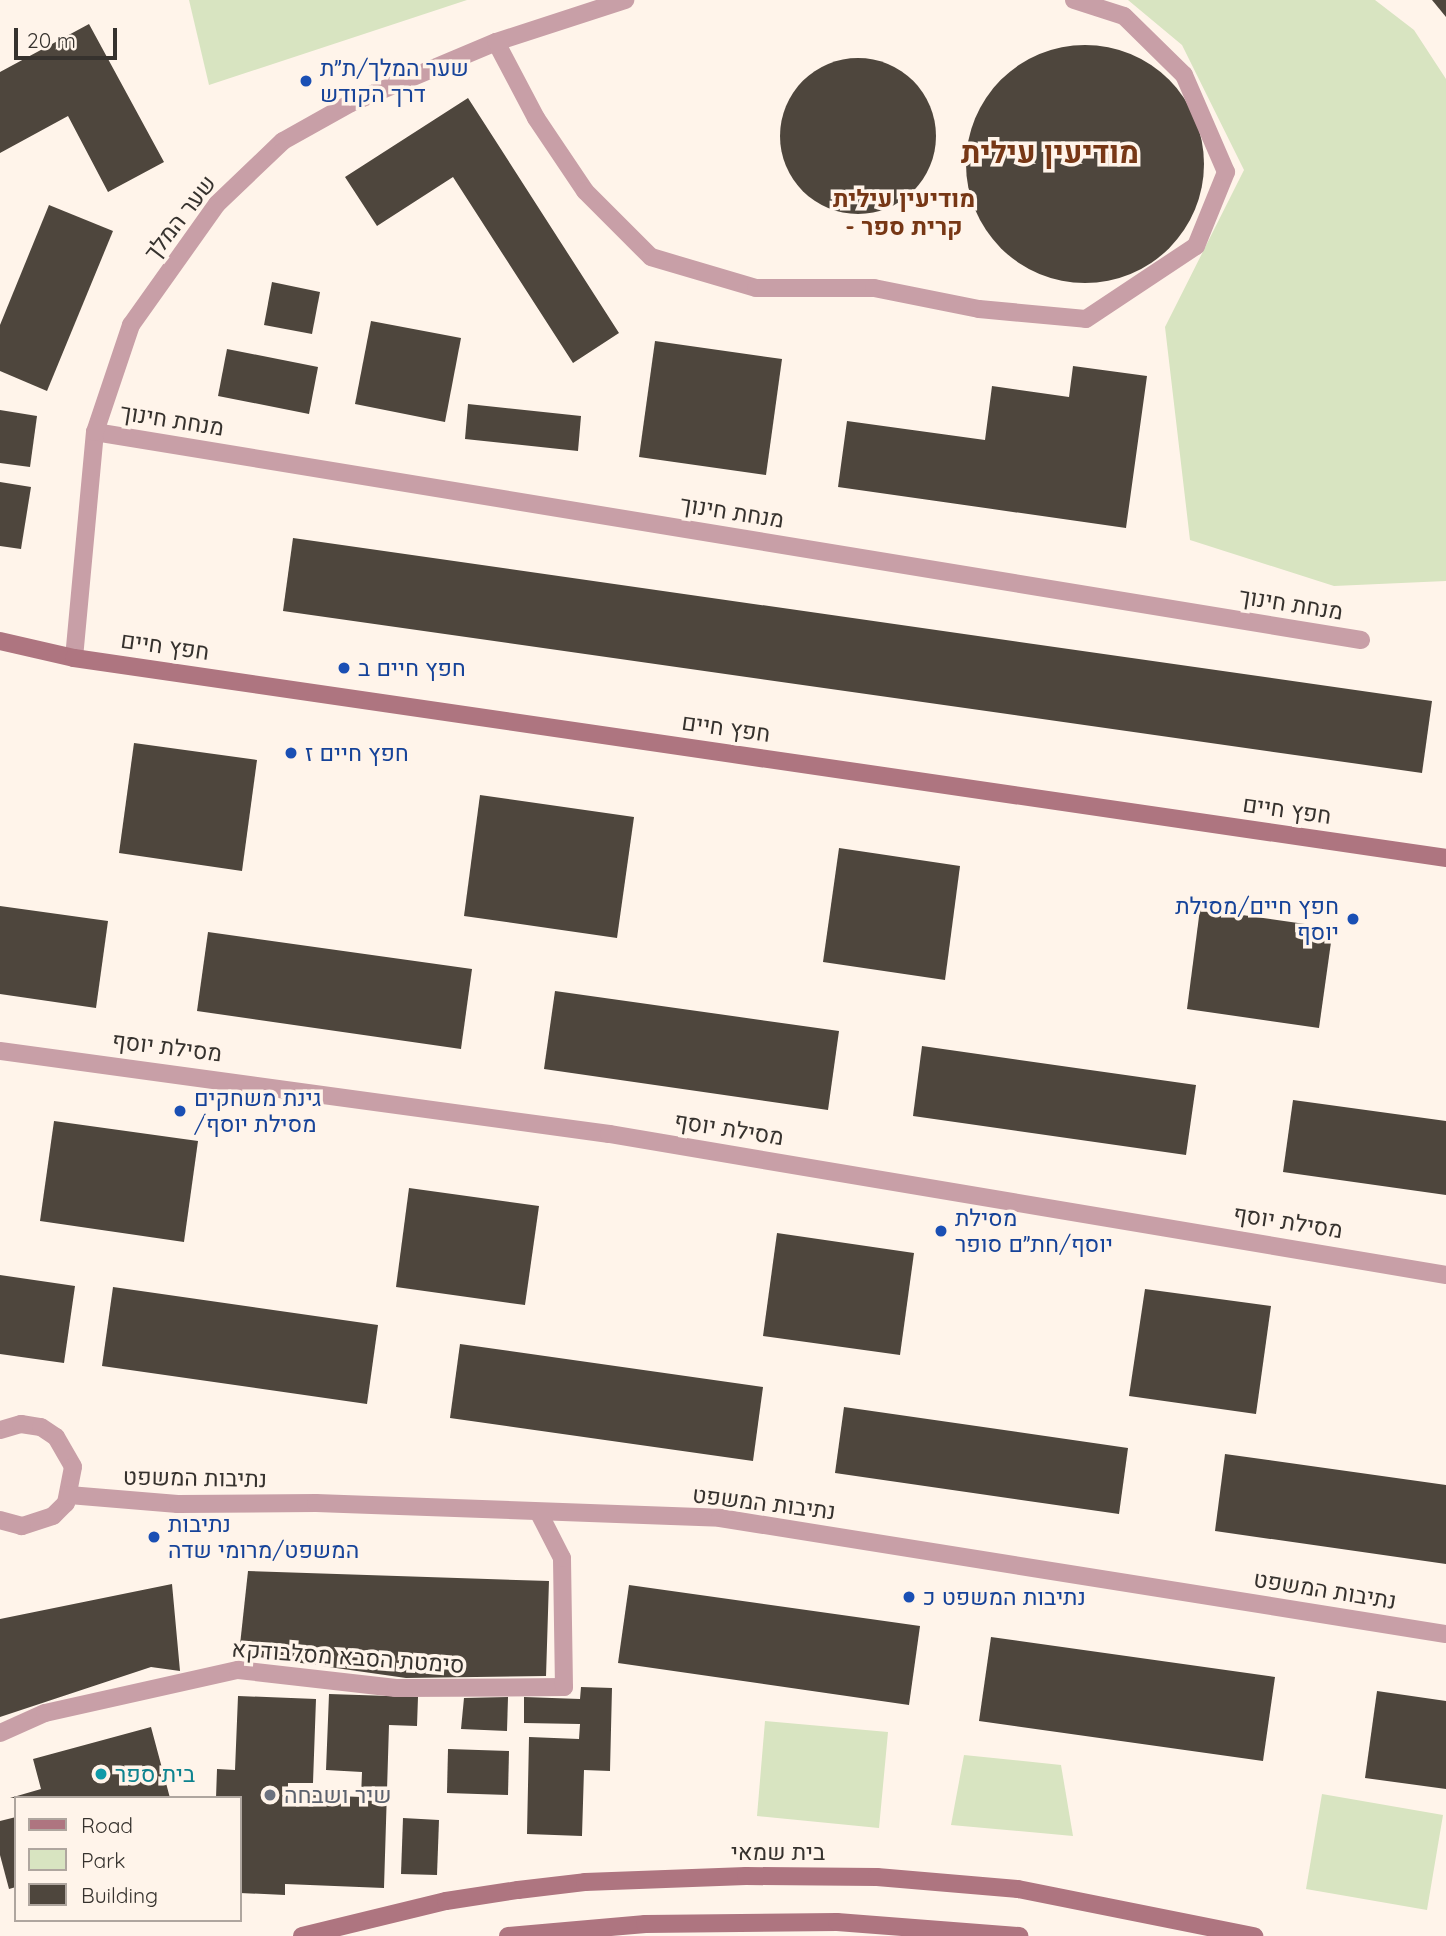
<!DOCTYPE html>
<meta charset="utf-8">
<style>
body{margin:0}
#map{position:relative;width:1446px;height:1936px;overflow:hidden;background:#fff4ea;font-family:Quicksand,Heebo,sans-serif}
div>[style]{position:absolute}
.green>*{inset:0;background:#d8e4c1}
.building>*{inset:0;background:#4e463d}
.round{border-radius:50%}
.lane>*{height:18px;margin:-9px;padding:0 9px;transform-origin:9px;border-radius:9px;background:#c89fa7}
.street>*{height:18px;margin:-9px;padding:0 9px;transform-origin:9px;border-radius:9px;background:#c89fa7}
.secondary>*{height:18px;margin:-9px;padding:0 9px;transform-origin:9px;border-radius:9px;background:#ae7580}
.dots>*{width:19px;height:19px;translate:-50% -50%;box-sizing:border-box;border:4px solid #fff4ea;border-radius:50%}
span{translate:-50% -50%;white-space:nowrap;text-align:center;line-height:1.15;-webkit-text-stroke:7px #fff4ea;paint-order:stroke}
.transit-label{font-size:23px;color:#164399}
.left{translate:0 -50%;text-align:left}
.right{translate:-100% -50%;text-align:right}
.street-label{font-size:23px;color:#36322e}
.culture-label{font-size:23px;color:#0d838f}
.worship-label{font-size:23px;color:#5b616d}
.neighbourhood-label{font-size:24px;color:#773715;font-weight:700}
.district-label{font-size:30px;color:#773715;font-weight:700}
.legend{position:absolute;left:14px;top:1796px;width:228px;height:126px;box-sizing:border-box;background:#fff4ea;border:2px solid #afa69f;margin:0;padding:9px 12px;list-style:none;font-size:21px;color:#36322e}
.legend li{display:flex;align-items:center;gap:14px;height:35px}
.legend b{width:35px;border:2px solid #afa69f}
.scale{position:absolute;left:14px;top:28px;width:103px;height:32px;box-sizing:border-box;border:4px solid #36322e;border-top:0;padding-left:9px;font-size:21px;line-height:24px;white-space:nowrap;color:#36322e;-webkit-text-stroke:5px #fff4ea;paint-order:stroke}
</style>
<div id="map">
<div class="green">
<i style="clip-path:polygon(189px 0,467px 0,209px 85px)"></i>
<i style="clip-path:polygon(1128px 0,1375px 0,1414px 30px,1446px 79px,1446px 581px,1334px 586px,1190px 540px,1165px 327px,1244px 170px,1182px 45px)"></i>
<i style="clip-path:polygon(765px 1721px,888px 1732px,879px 1828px,757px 1816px)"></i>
<i style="clip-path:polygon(964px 1755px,1061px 1765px,1073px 1836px,951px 1825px)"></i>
<i style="clip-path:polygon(1322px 1794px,1443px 1815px,1427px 1910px,1306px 1889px)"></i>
</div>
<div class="building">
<i style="clip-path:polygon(1432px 0,1446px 0,1446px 17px)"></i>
<i style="clip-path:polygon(89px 24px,164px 162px,108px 192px,68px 116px,0 153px,0 72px)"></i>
<i class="round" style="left:966px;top:45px;width:238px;height:238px"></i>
<i class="round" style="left:780px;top:58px;width:156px;height:156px"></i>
<i style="clip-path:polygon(468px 98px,619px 333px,573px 363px,453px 177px,377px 226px,345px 177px)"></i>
<i style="clip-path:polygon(49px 205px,113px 231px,47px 391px,0 371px,0 325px)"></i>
<i style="clip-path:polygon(272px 282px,320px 292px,312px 334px,264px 325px)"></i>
<i style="clip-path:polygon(371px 321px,461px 338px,445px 422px,355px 404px)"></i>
<i style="clip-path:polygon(655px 341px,782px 359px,766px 475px,639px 457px)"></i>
<i style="clip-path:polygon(227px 349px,318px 367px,309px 414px,218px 396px)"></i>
<i style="clip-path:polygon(1073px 366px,1147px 376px,1126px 528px,838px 487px,847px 421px,985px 440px,992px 386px,1069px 397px)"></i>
<i style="clip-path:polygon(468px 404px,581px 416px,578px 451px,465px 439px)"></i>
<i style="clip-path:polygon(0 410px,37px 416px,30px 467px,0 463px)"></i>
<i style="clip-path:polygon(0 482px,31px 487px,21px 549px,0 546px)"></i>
<i style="clip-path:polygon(293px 538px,1432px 701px,1422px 773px,283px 611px)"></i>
<i style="clip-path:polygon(134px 743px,257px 760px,242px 871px,119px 853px)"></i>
<i style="clip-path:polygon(480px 795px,634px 817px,617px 938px,464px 916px)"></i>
<i style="clip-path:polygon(839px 848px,960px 866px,945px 980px,823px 962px)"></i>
<i style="clip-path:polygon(0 906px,108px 921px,96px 1008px,0 994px)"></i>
<i style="clip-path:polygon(1200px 909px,1333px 928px,1319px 1028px,1187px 1009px)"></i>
<i style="clip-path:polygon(208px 932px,472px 969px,461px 1049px,197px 1011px)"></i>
<i style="clip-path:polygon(555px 991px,839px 1031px,828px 1110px,544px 1069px)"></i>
<i style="clip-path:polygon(922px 1046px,1196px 1085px,1186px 1155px,913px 1116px)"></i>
<i style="clip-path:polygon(1293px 1100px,1446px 1121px,1446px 1195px,1283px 1172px)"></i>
<i style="clip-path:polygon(54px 1121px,198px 1141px,184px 1242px,40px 1221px)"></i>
<i style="clip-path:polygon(409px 1188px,539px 1206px,525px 1305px,396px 1287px)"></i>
<i style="clip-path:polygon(777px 1233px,914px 1253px,900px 1355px,763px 1336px)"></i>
<i style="clip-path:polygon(0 1275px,75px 1286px,64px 1363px,0 1354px)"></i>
<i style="clip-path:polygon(113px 1287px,378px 1325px,367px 1404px,102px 1366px)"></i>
<i style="clip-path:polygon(1145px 1289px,1271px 1306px,1256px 1414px,1129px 1396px)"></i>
<i style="clip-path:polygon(460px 1344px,763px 1387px,753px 1461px,450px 1418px)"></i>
<i style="clip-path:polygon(844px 1407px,1128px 1448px,1119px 1514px,835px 1473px)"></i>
<i style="clip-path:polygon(1225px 1454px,1446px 1485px,1446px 1564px,1215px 1531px)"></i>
<i style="clip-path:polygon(248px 1571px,549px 1581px,546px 1676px,406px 1678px,239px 1654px)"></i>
<i style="clip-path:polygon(172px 1584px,180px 1671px,151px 1667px,0 1717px,0 1619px)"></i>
<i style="clip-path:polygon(629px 1585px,920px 1626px,909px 1705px,618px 1663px)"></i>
<i style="clip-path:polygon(991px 1637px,1275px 1677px,1263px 1761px,979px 1721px)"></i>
<i style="clip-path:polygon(581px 1687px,612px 1688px,610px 1771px,584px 1770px,582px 1836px,527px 1834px,529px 1737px,579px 1739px,580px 1724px,524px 1723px,524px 1697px,580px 1699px)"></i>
<i style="clip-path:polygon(1377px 1691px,1446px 1701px,1446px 1789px,1365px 1778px)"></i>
<i style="clip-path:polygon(329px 1694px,418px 1697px,417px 1726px,389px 1725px,384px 1888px,285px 1884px,285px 1895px,240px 1893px,240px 1798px,216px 1798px,217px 1769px,235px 1770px,238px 1696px,316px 1699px,313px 1783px,288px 1783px,288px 1794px,361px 1797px,362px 1772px,326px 1770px)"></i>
<i style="clip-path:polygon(508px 1697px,507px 1731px,461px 1729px,464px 1698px)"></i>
<i style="clip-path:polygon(151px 1727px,170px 1798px,10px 1798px,41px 1789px,33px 1759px)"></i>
<i style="clip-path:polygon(448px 1749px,509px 1751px,508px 1795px,447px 1793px)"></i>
<i style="clip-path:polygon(16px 1817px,16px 1887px,9px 1889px,0 1855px,0 1821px)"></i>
<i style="clip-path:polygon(403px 1818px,439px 1820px,437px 1875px,401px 1874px)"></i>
</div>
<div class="lane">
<i style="left:496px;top:42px;width:86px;rotate:62.2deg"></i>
<i style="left:536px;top:118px;width:88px;rotate:56.1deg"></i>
<i style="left:585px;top:191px;width:93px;rotate:45deg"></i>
<i style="left:651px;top:257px;width:109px;rotate:16.4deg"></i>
<i style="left:756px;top:288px;width:118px"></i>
<i style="left:874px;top:288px;width:107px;rotate:11.3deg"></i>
<i style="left:979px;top:309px;width:107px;rotate:5.3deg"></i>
<i style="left:1086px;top:319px;width:132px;rotate:-33.6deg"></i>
<i style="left:1196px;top:246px;width:80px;rotate:-67.9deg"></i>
<i style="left:1226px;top:172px;width:106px;rotate:-113.4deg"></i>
<i style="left:1184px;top:75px;width:84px;rotate:-135.5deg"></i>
</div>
<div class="street">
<i style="left:1074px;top:0;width:52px;rotate:17.7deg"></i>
<i style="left:95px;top:432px;width:1283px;rotate:9.33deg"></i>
<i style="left:74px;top:658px;width:227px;rotate:-84.7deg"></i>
<i style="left:95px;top:432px;width:113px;rotate:-71.4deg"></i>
<i style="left:131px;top:325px;width:148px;rotate:-54.6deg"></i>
<i style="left:217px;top:204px;width:91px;rotate:-43.7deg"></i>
<i style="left:283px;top:141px;width:78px;rotate:-29.2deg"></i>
<i style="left:351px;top:103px;width:157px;rotate:-22.8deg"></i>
<i style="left:496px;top:42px;width:136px;rotate:-18deg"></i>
<i style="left:0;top:1051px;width:615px;rotate:7.76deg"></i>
<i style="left:609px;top:1134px;width:849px;rotate:9.56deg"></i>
<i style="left:0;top:1430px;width:22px;rotate:-16deg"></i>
<i style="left:21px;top:1424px;width:20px;rotate:9deg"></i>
<i style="left:41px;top:1427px;width:18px;rotate:34deg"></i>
<i style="left:56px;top:1437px;width:34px;rotate:60deg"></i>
<i style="left:73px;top:1467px;width:37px;rotate:101deg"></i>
<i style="left:66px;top:1503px;width:18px;rotate:135deg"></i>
<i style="left:53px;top:1516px;width:33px;rotate:162deg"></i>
<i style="left:22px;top:1526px;width:23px;rotate:-165deg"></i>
<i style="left:69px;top:1495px;width:109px;rotate:4.7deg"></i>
<i style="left:178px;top:1504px;width:138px;rotate:-0.4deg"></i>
<i style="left:316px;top:1503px;width:404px;rotate:2.1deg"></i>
<i style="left:720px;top:1518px;width:735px;rotate:9.08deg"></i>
<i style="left:0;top:1733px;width:49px;rotate:-24deg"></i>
<i style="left:45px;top:1713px;width:198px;rotate:-12.6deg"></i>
<i style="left:238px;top:1670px;width:159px;rotate:6.5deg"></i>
<i style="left:396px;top:1688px;width:168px;rotate:-0.3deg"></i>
<i style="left:564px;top:1687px;width:129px;rotate:-90.9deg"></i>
<i style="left:562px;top:1558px;width:51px;rotate:-117.1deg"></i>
</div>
<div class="secondary">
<i style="left:0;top:641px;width:76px;rotate:12.9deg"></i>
<i style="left:74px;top:658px;width:1387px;rotate:8.29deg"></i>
<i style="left:302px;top:1936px;width:148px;rotate:-13.7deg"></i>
<i style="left:446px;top:1901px;width:73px;rotate:-8.7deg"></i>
<i style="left:518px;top:1890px;width:67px;rotate:-6.8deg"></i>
<i style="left:585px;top:1882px;width:161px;rotate:-2.1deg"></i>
<i style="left:746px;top:1876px;width:131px;rotate:0.4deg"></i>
<i style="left:877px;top:1877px;width:142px;rotate:4.9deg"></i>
<i style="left:1018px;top:1889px;width:241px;rotate:11.3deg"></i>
<i style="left:508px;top:1936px;width:138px;rotate:-5deg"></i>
<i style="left:645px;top:1924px;width:192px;rotate:-0.6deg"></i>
<i style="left:837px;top:1922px;width:183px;rotate:4.4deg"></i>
</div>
<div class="dots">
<i style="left:306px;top:81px;background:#1a4fb4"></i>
<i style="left:344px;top:668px;background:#1a4fb4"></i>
<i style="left:291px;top:753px;background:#1a4fb4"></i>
<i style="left:1353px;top:919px;background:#1a4fb4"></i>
<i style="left:180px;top:1111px;background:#1a4fb4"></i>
<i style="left:941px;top:1231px;background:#1a4fb4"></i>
<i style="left:154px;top:1537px;background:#1a4fb4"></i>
<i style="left:909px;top:1597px;background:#1a4fb4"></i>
<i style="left:101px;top:1774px;background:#0f9aa8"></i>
<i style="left:270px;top:1795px;background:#6b7280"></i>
</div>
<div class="transit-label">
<span class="left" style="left:320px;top:81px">שער המלך/ת״ת<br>דרך הקודש</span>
<span class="left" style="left:358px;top:668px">חפץ חיים ב</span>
<span class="left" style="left:305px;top:753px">חפץ חיים ז</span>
<span class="right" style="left:1339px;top:919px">חפץ חיים/מסילת<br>יוסף</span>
<span class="left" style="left:194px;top:1111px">גינת משחקים<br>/מסילת יוסף</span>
<span class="left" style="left:955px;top:1231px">מסילת<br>יוסף/חת״ם סופר</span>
<span class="left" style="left:168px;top:1537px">נתיבות<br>המשפט/מרומי שדה</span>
<span class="left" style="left:923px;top:1597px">נתיבות המשפט כ</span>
</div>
<div class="street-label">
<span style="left:180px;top:218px;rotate:-52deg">שער המלך</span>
<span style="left:172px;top:420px;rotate:9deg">מנחת חינוך</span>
<span style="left:732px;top:512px;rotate:9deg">מנחת חינוך</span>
<span style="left:1291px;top:604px;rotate:9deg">מנחת חינוך</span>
<span style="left:165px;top:646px;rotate:8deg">חפץ חיים</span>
<span style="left:726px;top:728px;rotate:8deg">חפץ חיים</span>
<span style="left:1287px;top:810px;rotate:8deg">חפץ חיים</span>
<span style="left:167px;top:1047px;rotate:7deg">מסילת יוסף</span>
<span style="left:729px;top:1129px;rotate:9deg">מסילת יוסף</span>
<span style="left:1288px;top:1222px;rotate:9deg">מסילת יוסף</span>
<span style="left:195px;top:1478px;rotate:1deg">נתיבות המשפט</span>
<span style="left:764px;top:1503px;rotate:7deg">נתיבות המשפט</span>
<span style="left:1325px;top:1590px;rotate:9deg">נתיבות המשפט</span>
<span style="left:348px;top:1657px;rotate:4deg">סימטת הסבא מסלבודקא</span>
<span style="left:778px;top:1852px">בית שמאי</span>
</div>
<div class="culture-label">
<span class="left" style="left:115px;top:1774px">בית ספר</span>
</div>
<div class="worship-label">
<span class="left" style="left:284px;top:1795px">שיר ושבחה</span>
</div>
<div class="neighbourhood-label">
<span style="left:904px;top:213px">מודיעין עילית<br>- קרית ספר</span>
</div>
<div class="district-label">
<span style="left:1050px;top:152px">מודיעין עילית</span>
</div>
<ul class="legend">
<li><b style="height:9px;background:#ae7580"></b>Road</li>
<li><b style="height:19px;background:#d8e4c1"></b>Park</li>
<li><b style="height:19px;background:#4e463d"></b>Building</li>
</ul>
<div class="scale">20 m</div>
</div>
